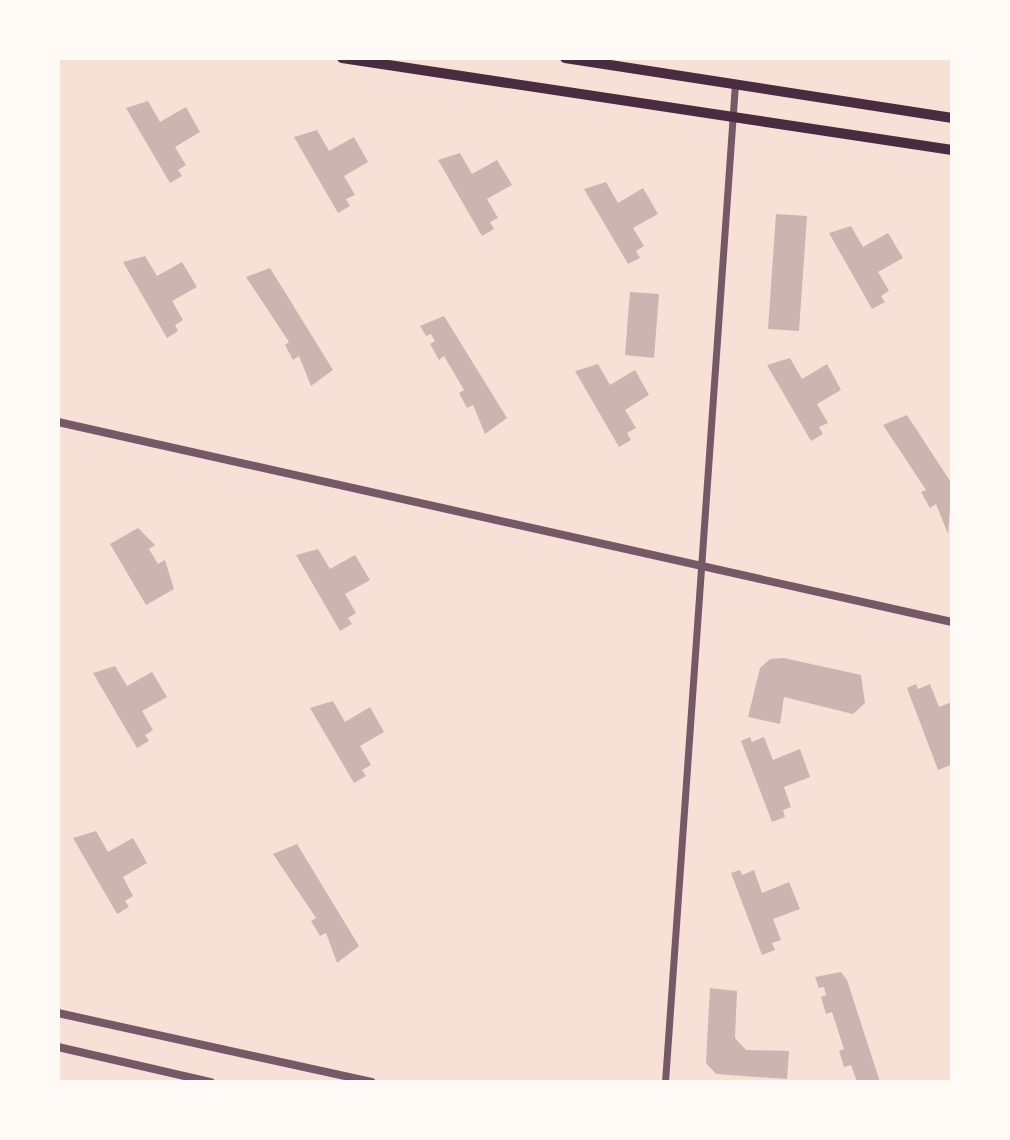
<!DOCTYPE html>
<style>
body{margin:0}
#map{position:relative;width:1010px;height:1140px;overflow:hidden;background:#f7e1d7;font-family:"Fira Sans Condensed",sans-serif}
div>[style]{position:absolute}
.building>*{inset:0;background:#ccb4b1}
.minor>*{height:7px;margin:-3.5px;padding:0 3.5px;transform-origin:3.5px;border-radius:3.5px;background:#755966}
.tertiary>*{height:8px;margin:-4px;padding:0 4px;transform-origin:4px;border-radius:4px;background:#755966}
.secondary>*{height:10px;margin:-5px;padding:0 5px;transform-origin:5px;border-radius:5px;background:#4a2c40}
span{translate:-50% -50%;white-space:nowrap;text-align:center;line-height:1.15;-webkit-text-stroke:8px #fffaf5;paint-order:stroke}
.frame{position:absolute;inset:0;border:60px solid #fffaf5;pointer-events:none}
</style>
<div id="map">
<div class="building">
<i style="clip-path:polygon(148px 101px,160px 122px,186px 107px,200px 132px,175px 147px,186px 165px,178px 170px,182px 176px,170px 183px,126px 108px)"></i>
<i style="clip-path:polygon(317px 130px,329px 151px,354px 137px,368px 162px,344px 176px,355px 195px,346px 199px,350px 206px,338px 213px,294px 137px)"></i>
<i style="clip-path:polygon(460px 153px,472px 174px,497px 160px,512px 185px,487px 199px,498px 218px,490px 222px,494px 229px,482px 236px,438px 160px)"></i>
<i style="clip-path:polygon(606px 182px,618px 203px,643px 188px,658px 214px,633px 228px,644px 246px,636px 251px,640px 258px,628px 264px,584px 189px)"></i>
<i style="clip-path:polygon(776px 214px,807px 216px,799px 331px,768px 329px)"></i>
<i style="clip-path:polygon(851px 226px,863px 247px,888px 233px,903px 258px,878px 272px,889px 291px,881px 296px,885px 302px,872px 309px,829px 233px)"></i>
<i style="clip-path:polygon(145px 256px,157px 276px,182px 262px,197px 287px,172px 301px,183px 320px,175px 325px,178px 331px,167px 338px,123px 262px)"></i>
<i style="clip-path:polygon(270px 268px,333px 370px,311px 386px,299px 356px,293px 360px,285px 345px,289px 342px,246px 277px)"></i>
<i style="clip-path:polygon(630px 292px,659px 294px,654px 358px,625px 355px)"></i>
<i style="clip-path:polygon(444px 316px,507px 418px,485px 434px,473px 405px,467px 408px,459px 393px,464px 390px,444px 356px,439px 360px,430px 344px,435px 341px,431px 334px,426px 336px,420px 326px)"></i>
<i style="clip-path:polygon(790px 358px,802px 379px,827px 364px,841px 390px,817px 404px,828px 423px,819px 427px,823px 434px,811px 441px,767px 365px)"></i>
<i style="clip-path:polygon(598px 364px,610px 385px,635px 370px,649px 395px,625px 410px,636px 428px,627px 433px,631px 440px,619px 447px,575px 371px)"></i>
<i style="clip-path:polygon(907px 415px,952px 484px,948px 534px,936px 504px,930px 508px,921px 492px,926px 490px,883px 425px)"></i>
<i style="clip-path:polygon(138px 528px,155px 545px,149px 549px,158px 564px,165px 560px,174px 589px,146px 605px,110px 544px)"></i>
<i style="clip-path:polygon(318px 549px,330px 569px,355px 555px,370px 580px,345px 594px,356px 613px,348px 618px,352px 624px,340px 631px,296px 555px)"></i>
<i style="clip-path:polygon(784px 658px,861px 675px,865px 703px,853px 714px,784px 697px,780px 724px,748px 717px,760px 668px,770px 659px)"></i>
<i style="clip-path:polygon(115px 666px,127px 686px,152px 672px,167px 697px,142px 711px,153px 730px,145px 735px,149px 741px,137px 748px,93px 673px)"></i>
<i style="clip-path:polygon(916px 684px,918px 689px,930px 684px,939px 707px,952px 702px,951px 765px,938px 770px,907px 688px)"></i>
<i style="clip-path:polygon(333px 701px,345px 722px,370px 707px,384px 732px,360px 746px,371px 765px,362px 770px,366px 776px,354px 783px,310px 708px)"></i>
<i style="clip-path:polygon(750px 737px,752px 742px,764px 737px,773px 760px,800px 749px,810px 777px,784px 787px,791px 807px,783px 810px,785px 817px,772px 822px,741px 741px)"></i>
<i style="clip-path:polygon(96px 831px,108px 852px,133px 838px,147px 863px,123px 877px,133px 896px,125px 901px,129px 907px,117px 914px,73px 838px)"></i>
<i style="clip-path:polygon(297px 844px,359px 946px,337px 963px,326px 933px,320px 936px,311px 921px,316px 918px,273px 854px)"></i>
<i style="clip-path:polygon(740px 870px,742px 875px,754px 870px,762px 893px,789px 882px,800px 909px,773px 919px,781px 940px,772px 943px,775px 950px,762px 955px,731px 873px)"></i>
<i style="clip-path:polygon(841px 972px,847px 980px,880px 1082px,857px 1082px,851px 1065px,844px 1067px,839px 1051px,844px 1049px,832px 1012px,826px 1014px,821px 997px,826px 995px,824px 987px,819px 988px,815px 977px)"></i>
<i style="clip-path:polygon(710px 988px,737px 991px,735px 1038px,746px 1050px,789px 1051px,787px 1079px,716px 1074px,706px 1063px)"></i>
</div>
<div class="minor">
<i style="left:665px;top:1082px;width:1000px;rotate:-85.99deg"></i>
</div>
<div class="tertiary">
<i style="left:58px;top:422px;width:916px;rotate:12.61deg"></i>
<i style="left:58px;top:1013px;width:321px;rotate:12.4deg"></i>
<i style="left:58px;top:1047px;width:157px;rotate:12.9deg"></i>
</div>
<div class="secondary">
<i style="left:342px;top:58px;width:617px;rotate:8.58deg"></i>
<i style="left:565px;top:58px;width:392px;rotate:8.8deg"></i>
</div>
<div class="frame"></div>
</div>
